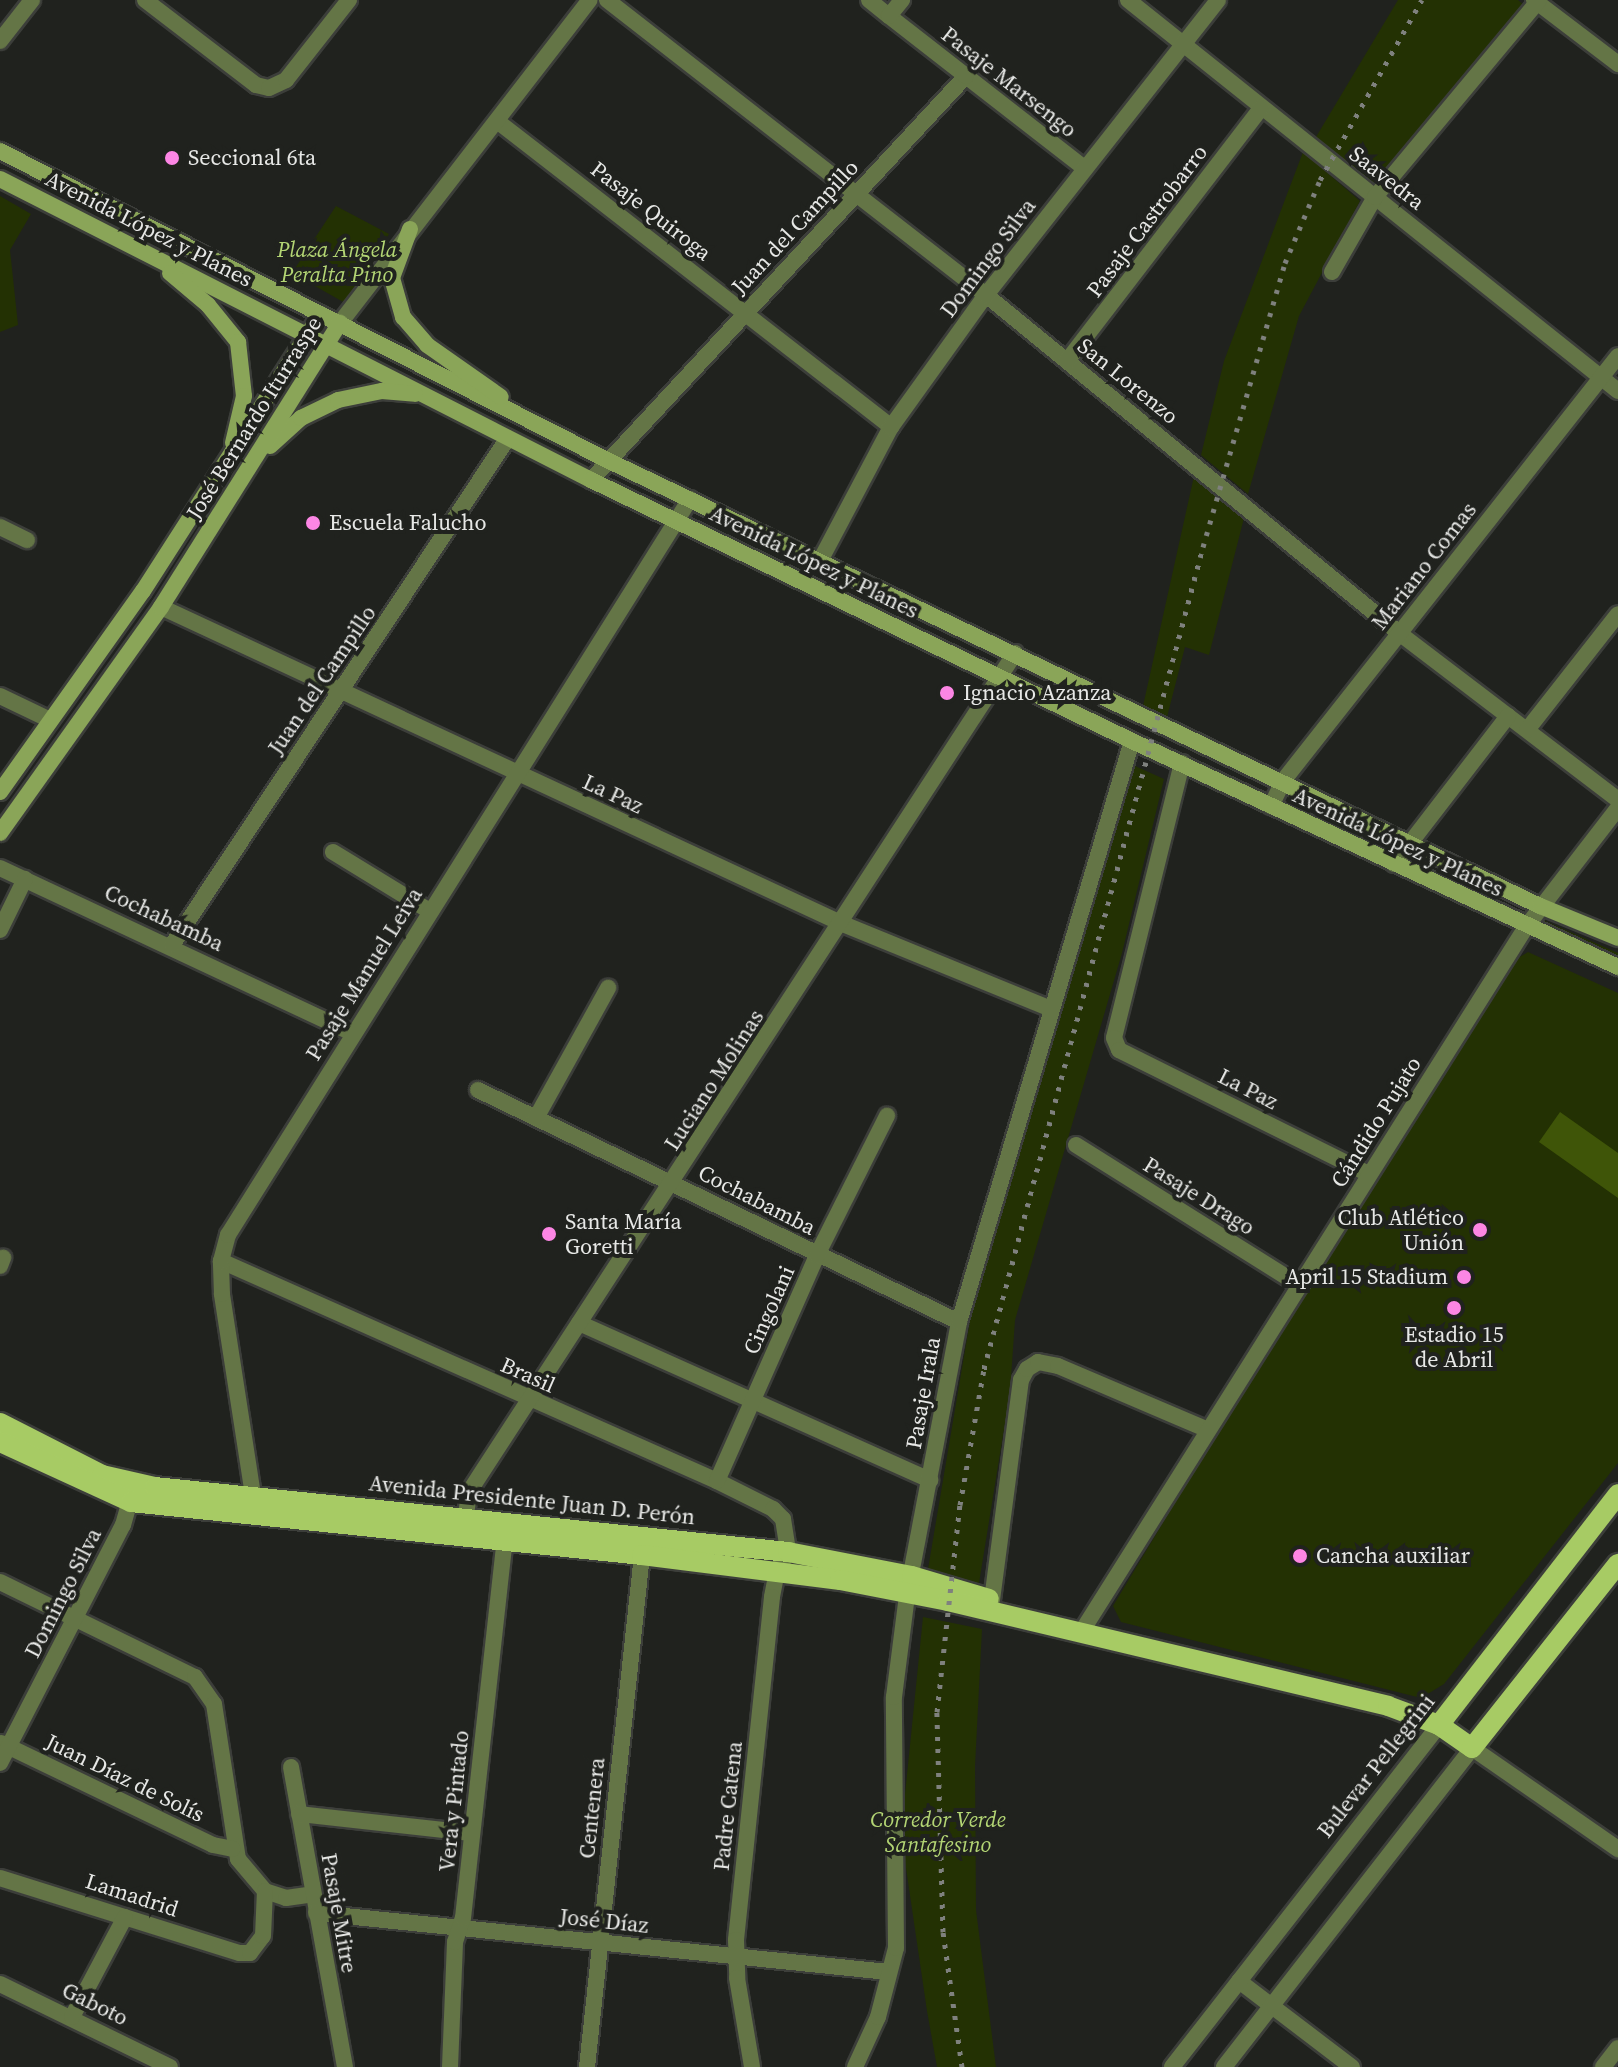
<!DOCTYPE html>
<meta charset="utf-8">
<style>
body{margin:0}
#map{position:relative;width:1618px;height:2067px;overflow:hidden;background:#20221e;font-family:"Source Serif 4",serif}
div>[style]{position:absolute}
.green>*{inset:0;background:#233103}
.water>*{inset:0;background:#3f5508}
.roads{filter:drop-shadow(2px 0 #3c3e3a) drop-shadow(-2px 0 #3c3e3a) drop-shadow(0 2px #3c3e3a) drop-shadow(0 -2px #3c3e3a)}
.minor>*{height:16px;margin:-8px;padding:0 8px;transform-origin:8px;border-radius:8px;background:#647546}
.tertiary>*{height:16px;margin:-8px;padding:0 8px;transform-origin:8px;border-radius:8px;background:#647546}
.secondary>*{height:16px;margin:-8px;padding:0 8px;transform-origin:8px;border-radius:8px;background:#8aa558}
.primary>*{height:20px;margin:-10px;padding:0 10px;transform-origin:10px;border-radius:10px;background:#a7cb64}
.rail>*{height:5px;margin-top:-2.5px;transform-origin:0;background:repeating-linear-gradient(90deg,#7f817e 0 4px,transparent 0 12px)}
.dots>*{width:22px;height:22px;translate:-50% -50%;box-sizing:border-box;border:4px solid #20221e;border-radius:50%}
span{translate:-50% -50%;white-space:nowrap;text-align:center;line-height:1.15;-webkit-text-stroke:8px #20221e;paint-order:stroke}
.street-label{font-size:22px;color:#e7e8e6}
.poi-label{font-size:22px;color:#e7e8e6}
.left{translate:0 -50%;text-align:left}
.right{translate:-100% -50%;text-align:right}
.park-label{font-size:22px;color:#b3d574;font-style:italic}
</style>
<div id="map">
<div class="green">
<i style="clip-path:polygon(1398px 0,1518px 0,1524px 5px,1374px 183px,1316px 137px)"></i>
<i style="clip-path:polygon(1303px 152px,1360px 201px,1299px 316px,1248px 494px,1201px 455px,1224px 361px)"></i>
<i style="clip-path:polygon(0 196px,31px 214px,10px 250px,18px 325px,0 332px)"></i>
<i style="clip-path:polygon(336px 206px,389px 234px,345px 303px,292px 273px)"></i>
<i style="clip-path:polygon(1194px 476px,1244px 518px,1209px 655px,1185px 647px,1167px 717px,1143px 706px)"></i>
<i style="clip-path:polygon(1135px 766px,1164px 779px,1122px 953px,1015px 1320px,1010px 1392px,979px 1583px,928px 1569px,972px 1309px)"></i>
<i style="clip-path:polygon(1543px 920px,1618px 953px,1618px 956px,1542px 924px)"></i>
<i style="clip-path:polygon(1528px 952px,1618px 993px,1618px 1463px,1444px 1684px,1421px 1698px,1121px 1622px,1113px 1606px,1272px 1341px,1508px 964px)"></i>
<i style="clip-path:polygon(923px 1617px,982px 1629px,975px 1766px,976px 1910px,996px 2067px,937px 2067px,927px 2011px,901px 1834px)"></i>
</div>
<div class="water">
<i style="clip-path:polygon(1560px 1112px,1618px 1153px,1618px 1198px,1539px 1142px)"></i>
</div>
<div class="roads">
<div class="minor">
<i style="left:145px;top:0;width:140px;rotate:37.4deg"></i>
<i style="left:256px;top:85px;width:13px;rotate:13deg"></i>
<i style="left:269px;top:88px;width:19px;rotate:-25deg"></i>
<i style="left:286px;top:80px;width:102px;rotate:-51.8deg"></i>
<i style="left:607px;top:0;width:480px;rotate:37.9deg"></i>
<i style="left:986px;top:295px;width:534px;rotate:39.3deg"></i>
<i style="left:1399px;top:633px;width:275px;rotate:37.3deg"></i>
<i style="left:869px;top:0;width:26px;rotate:39deg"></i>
<i style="left:1128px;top:0;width:627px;rotate:38.59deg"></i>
<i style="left:1534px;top:0;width:106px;rotate:37.3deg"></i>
<i style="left:0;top:41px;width:52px;rotate:-52deg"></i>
<i style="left:966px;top:76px;width:150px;rotate:37.9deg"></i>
<i style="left:497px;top:121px;width:499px;rotate:37.8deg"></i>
<i style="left:1332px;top:272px;width:86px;rotate:-60.2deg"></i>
<i style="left:1375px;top:197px;width:256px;rotate:-50.2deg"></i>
<i style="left:1067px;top:361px;width:319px;rotate:-52.5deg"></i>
<i style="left:0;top:527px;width:30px;rotate:26deg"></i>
<i style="left:820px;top:561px;width:152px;rotate:-62.1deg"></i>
<i style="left:891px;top:427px;width:163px;rotate:-54.3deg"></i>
<i style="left:986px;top:295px;width:375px;rotate:-51.8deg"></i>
<i style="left:161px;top:607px;width:752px;rotate:24.93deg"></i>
<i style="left:843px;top:924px;width:225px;rotate:22.2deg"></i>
<i style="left:0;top:696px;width:55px;rotate:25.6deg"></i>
<i style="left:1527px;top:730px;width:147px;rotate:-51.9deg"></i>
<i style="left:1182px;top:763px;width:283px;rotate:103.9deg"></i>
<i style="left:1114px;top:1038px;width:13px;rotate:67deg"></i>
<i style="left:1119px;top:1050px;width:279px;rotate:26.4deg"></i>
<i style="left:1271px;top:806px;width:28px;rotate:-64deg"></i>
<i style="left:1283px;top:781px;width:541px;rotate:-51.75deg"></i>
<i style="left:333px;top:852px;width:111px;rotate:31.4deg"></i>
<i style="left:1394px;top:864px;width:187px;rotate:-52.4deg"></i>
<i style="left:0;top:868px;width:389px;rotate:25.1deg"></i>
<i style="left:0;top:930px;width:57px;rotate:-63.9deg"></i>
<i style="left:172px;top:945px;width:608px;rotate:-56.47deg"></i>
<i style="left:478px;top:1090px;width:534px;rotate:25.75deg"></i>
<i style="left:536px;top:1118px;width:149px;rotate:-61deg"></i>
<i style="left:1076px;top:1145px;width:262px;rotate:32.1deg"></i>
<i style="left:221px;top:1261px;width:543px;rotate:23.92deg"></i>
<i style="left:717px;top:1481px;width:63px;rotate:26.6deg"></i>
<i style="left:773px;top:1509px;width:14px;rotate:45deg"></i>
<i style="left:783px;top:1519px;width:33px;rotate:81deg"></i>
<i style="left:788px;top:1552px;width:22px;rotate:120deg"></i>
<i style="left:777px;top:1571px;width:26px;rotate:101deg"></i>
<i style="left:772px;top:1597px;width:345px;rotate:96deg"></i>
<i style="left:736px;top:1940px;width:38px;rotate:88deg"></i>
<i style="left:737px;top:1978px;width:90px;rotate:80.4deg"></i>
<i style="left:0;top:1266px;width:9px;rotate:-69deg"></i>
<i style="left:579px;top:1323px;width:385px;rotate:24.1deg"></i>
<i style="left:717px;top:1481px;width:247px;rotate:-66.1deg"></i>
<i style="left:817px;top:1255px;width:156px;rotate:-63.3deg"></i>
<i style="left:255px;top:1508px;width:217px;rotate:-98.8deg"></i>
<i style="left:222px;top:1294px;width:33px;rotate:-92deg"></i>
<i style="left:221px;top:1261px;width:27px;rotate:-75deg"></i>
<i style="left:228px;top:1235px;width:869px;rotate:-57.88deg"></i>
<i style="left:464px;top:1529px;width:37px;rotate:-82deg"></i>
<i style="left:469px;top:1492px;width:1001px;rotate:-56.94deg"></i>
<i style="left:0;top:1582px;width:217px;rotate:26deg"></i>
<i style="left:195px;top:1677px;width:33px;rotate:55deg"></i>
<i style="left:214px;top:1704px;width:157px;rotate:81.2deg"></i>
<i style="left:238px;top:1859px;width:42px;rotate:49.8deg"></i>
<i style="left:265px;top:1891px;width:22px;rotate:18deg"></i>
<i style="left:286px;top:1898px;width:27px;rotate:-8deg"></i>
<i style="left:992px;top:1600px;width:222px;rotate:-82.5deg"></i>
<i style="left:1021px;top:1380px;width:13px;rotate:-61deg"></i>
<i style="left:1027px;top:1369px;width:13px;rotate:-32deg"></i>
<i style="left:1038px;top:1362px;width:20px;rotate:11deg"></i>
<i style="left:1058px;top:1366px;width:163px;rotate:23.1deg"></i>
<i style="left:1082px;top:1631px;width:832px;rotate:-57.76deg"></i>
<i style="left:1526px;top:927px;width:150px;rotate:-52.3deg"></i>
<i style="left:1px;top:1743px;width:235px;rotate:25.7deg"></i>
<i style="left:213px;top:1845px;width:20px;rotate:11deg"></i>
<i style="left:0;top:1763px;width:268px;rotate:-62.7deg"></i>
<i style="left:123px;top:1525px;width:33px;rotate:-74deg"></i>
<i style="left:291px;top:1767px;width:305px;rotate:79.8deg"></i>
<i style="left:299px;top:1814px;width:174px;rotate:6.3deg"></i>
<i style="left:0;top:1878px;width:251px;rotate:17.4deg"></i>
<i style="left:240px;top:1953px;width:10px"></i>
<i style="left:250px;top:1953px;width:21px;rotate:-53deg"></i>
<i style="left:263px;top:1936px;width:45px;rotate:-87.5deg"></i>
<i style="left:316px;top:1913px;width:575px;rotate:5.89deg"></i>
<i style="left:1239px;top:1981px;width:142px;rotate:37.3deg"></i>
<i style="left:0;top:1984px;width:189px;rotate:26deg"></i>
<i style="left:72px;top:2017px;width:113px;rotate:-62.1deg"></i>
<i style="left:450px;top:2067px;width:125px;rotate:-87.7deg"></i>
<i style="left:455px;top:1942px;width:25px;rotate:-72deg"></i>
<i style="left:463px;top:1918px;width:381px;rotate:-83.7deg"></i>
<i style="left:587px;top:2067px;width:515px;rotate:-83.87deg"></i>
<i style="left:855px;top:2067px;width:55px;rotate:-65.3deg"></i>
<i style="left:878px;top:2017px;width:71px;rotate:-75.4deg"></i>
<i style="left:896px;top:1948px;width:251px;rotate:-90.5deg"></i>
<i style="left:894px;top:1697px;width:103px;rotate:-82.7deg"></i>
<i style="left:907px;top:1595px;width:278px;rotate:-79.2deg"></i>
<i style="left:959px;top:1322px;width:606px;rotate:-73.42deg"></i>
<i style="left:1603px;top:2067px;width:24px;rotate:-52deg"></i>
</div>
<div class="tertiary">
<i style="left:340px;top:323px;width:408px;rotate:-52.3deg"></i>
<i style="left:591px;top:480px;width:551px;rotate:-47.13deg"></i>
<i style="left:966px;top:76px;width:98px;rotate:-142.1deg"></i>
<i style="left:889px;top:16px;width:21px;rotate:-51deg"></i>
<i style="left:1172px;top:2067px;width:434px;rotate:-52deg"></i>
<i style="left:1224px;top:2067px;width:404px;rotate:-52.1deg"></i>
<i style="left:1472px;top:1748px;width:178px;rotate:34.7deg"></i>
</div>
<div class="secondary">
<i style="left:0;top:151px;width:683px;rotate:26.98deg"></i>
<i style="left:609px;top:461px;width:1032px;rotate:25.55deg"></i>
<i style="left:1540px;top:906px;width:84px;rotate:22.3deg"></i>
<i style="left:0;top:179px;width:663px;rotate:26.99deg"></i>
<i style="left:591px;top:480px;width:601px;rotate:25.75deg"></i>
<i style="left:1132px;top:741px;width:536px;rotate:24.94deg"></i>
<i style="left:410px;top:229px;width:52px;rotate:110.2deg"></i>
<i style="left:392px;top:278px;width:41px;rotate:74.2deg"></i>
<i style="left:403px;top:317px;width:37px;rotate:49deg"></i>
<i style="left:427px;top:345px;width:90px;rotate:35.1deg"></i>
<i style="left:170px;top:273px;width:50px;rotate:40.1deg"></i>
<i style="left:208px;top:305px;width:48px;rotate:51deg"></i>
<i style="left:238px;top:342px;width:54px;rotate:83.7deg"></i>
<i style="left:244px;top:396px;width:48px;rotate:103.2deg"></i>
<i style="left:270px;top:446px;width:42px;rotate:-42.1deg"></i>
<i style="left:301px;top:418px;width:41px;rotate:-25.9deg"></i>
<i style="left:338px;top:400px;width:45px;rotate:-11.6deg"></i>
<i style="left:382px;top:391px;width:33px;rotate:5deg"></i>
<i style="left:0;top:792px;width:247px;rotate:-54.6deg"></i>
<i style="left:143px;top:591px;width:329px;rotate:-57.3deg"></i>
<i style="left:0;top:833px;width:277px;rotate:-54.5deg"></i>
<i style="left:161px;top:607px;width:336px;rotate:-57.8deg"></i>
</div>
<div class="primary">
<i style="left:0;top:1423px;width:114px;rotate:27deg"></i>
<i style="left:102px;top:1475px;width:54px;rotate:12.8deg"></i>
<i style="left:155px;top:1487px;width:636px;rotate:5.86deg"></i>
<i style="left:788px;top:1552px;width:126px;rotate:11deg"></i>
<i style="left:912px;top:1576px;width:80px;rotate:16.6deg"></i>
<i style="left:0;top:1442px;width:144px;rotate:24.6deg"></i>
<i style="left:131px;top:1502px;width:514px;rotate:5.92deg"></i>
<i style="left:642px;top:1555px;width:200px;rotate:7.2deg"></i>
<i style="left:840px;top:1580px;width:110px;rotate:11deg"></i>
<i style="left:948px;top:1601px;width:452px;rotate:13.4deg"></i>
<i style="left:1388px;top:1706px;width:54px;rotate:20.4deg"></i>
<i style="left:1439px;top:1725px;width:40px;rotate:34.9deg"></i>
<i style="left:1472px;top:1748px;width:235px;rotate:-51.6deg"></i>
<i style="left:1439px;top:1725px;width:292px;rotate:-52.2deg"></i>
</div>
</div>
<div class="rail">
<i style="left:962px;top:2067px;width:136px;rotate:-98deg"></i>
<i style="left:943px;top:1932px;width:220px;rotate:-91.6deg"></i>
<i style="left:937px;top:1712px;width:208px;rotate:-83.7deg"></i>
<i style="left:960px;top:1505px;width:138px;rotate:-80deg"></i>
<i style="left:984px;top:1369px;width:851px;rotate:-75.08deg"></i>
<i style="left:1203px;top:547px;width:296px;rotate:-73.9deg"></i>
<i style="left:1285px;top:263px;width:90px;rotate:-67.1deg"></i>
<i style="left:1320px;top:180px;width:207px;rotate:-60.5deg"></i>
</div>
<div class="dots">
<i style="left:172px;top:158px;background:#fc86e4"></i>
<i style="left:313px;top:523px;background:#fc86e4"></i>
<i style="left:947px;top:693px;background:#fc86e4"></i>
<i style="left:1480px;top:1230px;background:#fc86e4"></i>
<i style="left:549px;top:1234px;background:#fc86e4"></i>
<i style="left:1464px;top:1277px;background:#fc86e4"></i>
<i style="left:1454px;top:1308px;background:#fc86e4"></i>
<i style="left:1300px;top:1556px;background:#fc86e4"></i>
</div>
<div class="street-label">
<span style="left:1009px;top:82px;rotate:38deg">Pasaje Marsengo</span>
<span style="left:1387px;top:178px;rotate:38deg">Saavedra</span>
<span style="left:651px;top:211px;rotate:38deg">Pasaje Quiroga</span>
<span style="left:1147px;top:221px;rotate:-53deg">Pasaje Castrobarro</span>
<span style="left:795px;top:227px;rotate:-47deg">Juan del Campillo</span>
<span style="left:149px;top:229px;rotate:27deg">Avenida López y Planes</span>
<span style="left:988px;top:258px;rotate:-53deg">Domingo Silva</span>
<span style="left:1128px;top:381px;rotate:39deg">San Lorenzo</span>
<span style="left:254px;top:418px;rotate:-58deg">José Bernardo Iturraspe</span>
<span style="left:814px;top:562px;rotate:26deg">Avenida López y Planes</span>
<span style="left:1424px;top:566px;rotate:-52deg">Mariano Comas</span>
<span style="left:322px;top:680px;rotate:-56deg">Juan del Campillo</span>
<span style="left:613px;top:794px;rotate:25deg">La Paz</span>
<span style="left:1398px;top:842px;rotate:25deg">Avenida López y Planes</span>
<span style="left:164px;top:918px;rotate:25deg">Cochabamba</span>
<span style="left:364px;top:974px;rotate:-58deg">Pasaje Manuel Leiva</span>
<span style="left:714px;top:1080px;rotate:-57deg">Luciano Molinas</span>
<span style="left:1248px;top:1089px;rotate:27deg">La Paz</span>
<span style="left:1376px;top:1122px;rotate:-58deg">Cándido Pujato</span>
<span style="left:1199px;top:1196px;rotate:32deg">Pasaje Drago</span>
<span style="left:757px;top:1200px;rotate:27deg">Cochabamba</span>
<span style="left:769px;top:1310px;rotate:-66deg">Cingolani</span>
<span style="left:528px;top:1375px;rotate:24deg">Brasil</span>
<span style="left:923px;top:1393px;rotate:-80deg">Pasaje Irala</span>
<span style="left:532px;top:1500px;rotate:6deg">Avenida Presidente Juan D. Perón</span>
<span style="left:63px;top:1593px;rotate:-63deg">Domingo Silva</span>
<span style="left:1376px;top:1766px;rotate:-52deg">Bulevar Pellegrini</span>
<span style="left:125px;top:1778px;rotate:26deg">Juan Díaz de Solís</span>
<span style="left:454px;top:1801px;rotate:-84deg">Vera y Pintado</span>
<span style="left:728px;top:1806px;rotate:-84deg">Padre Catena</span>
<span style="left:592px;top:1808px;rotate:-84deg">Centenera</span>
<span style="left:132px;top:1895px;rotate:18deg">Lamadrid</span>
<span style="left:339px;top:1913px;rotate:80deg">Pasaje Mitre</span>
<span style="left:604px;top:1921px;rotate:6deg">José Díaz</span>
<span style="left:95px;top:2004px;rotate:26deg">Gaboto</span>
</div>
<div class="poi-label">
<span class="left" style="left:188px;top:158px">Seccional 6ta</span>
<span class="left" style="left:329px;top:523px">Escuela Falucho</span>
<span class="left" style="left:963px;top:693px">Ignacio Azanza</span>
<span class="right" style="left:1464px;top:1230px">Club Atlético<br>Unión</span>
<span class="left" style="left:565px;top:1234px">Santa María<br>Goretti</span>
<span class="right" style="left:1448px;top:1277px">April 15 Stadium</span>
<span style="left:1454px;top:1347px">Estadio 15<br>de Abril</span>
<span class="left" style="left:1316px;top:1556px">Cancha auxiliar</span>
</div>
<div class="park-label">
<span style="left:337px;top:262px">Plaza Ángela<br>Peralta Pino</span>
<span style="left:938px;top:1832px">Corredor Verde<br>Santafesino</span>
</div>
</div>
